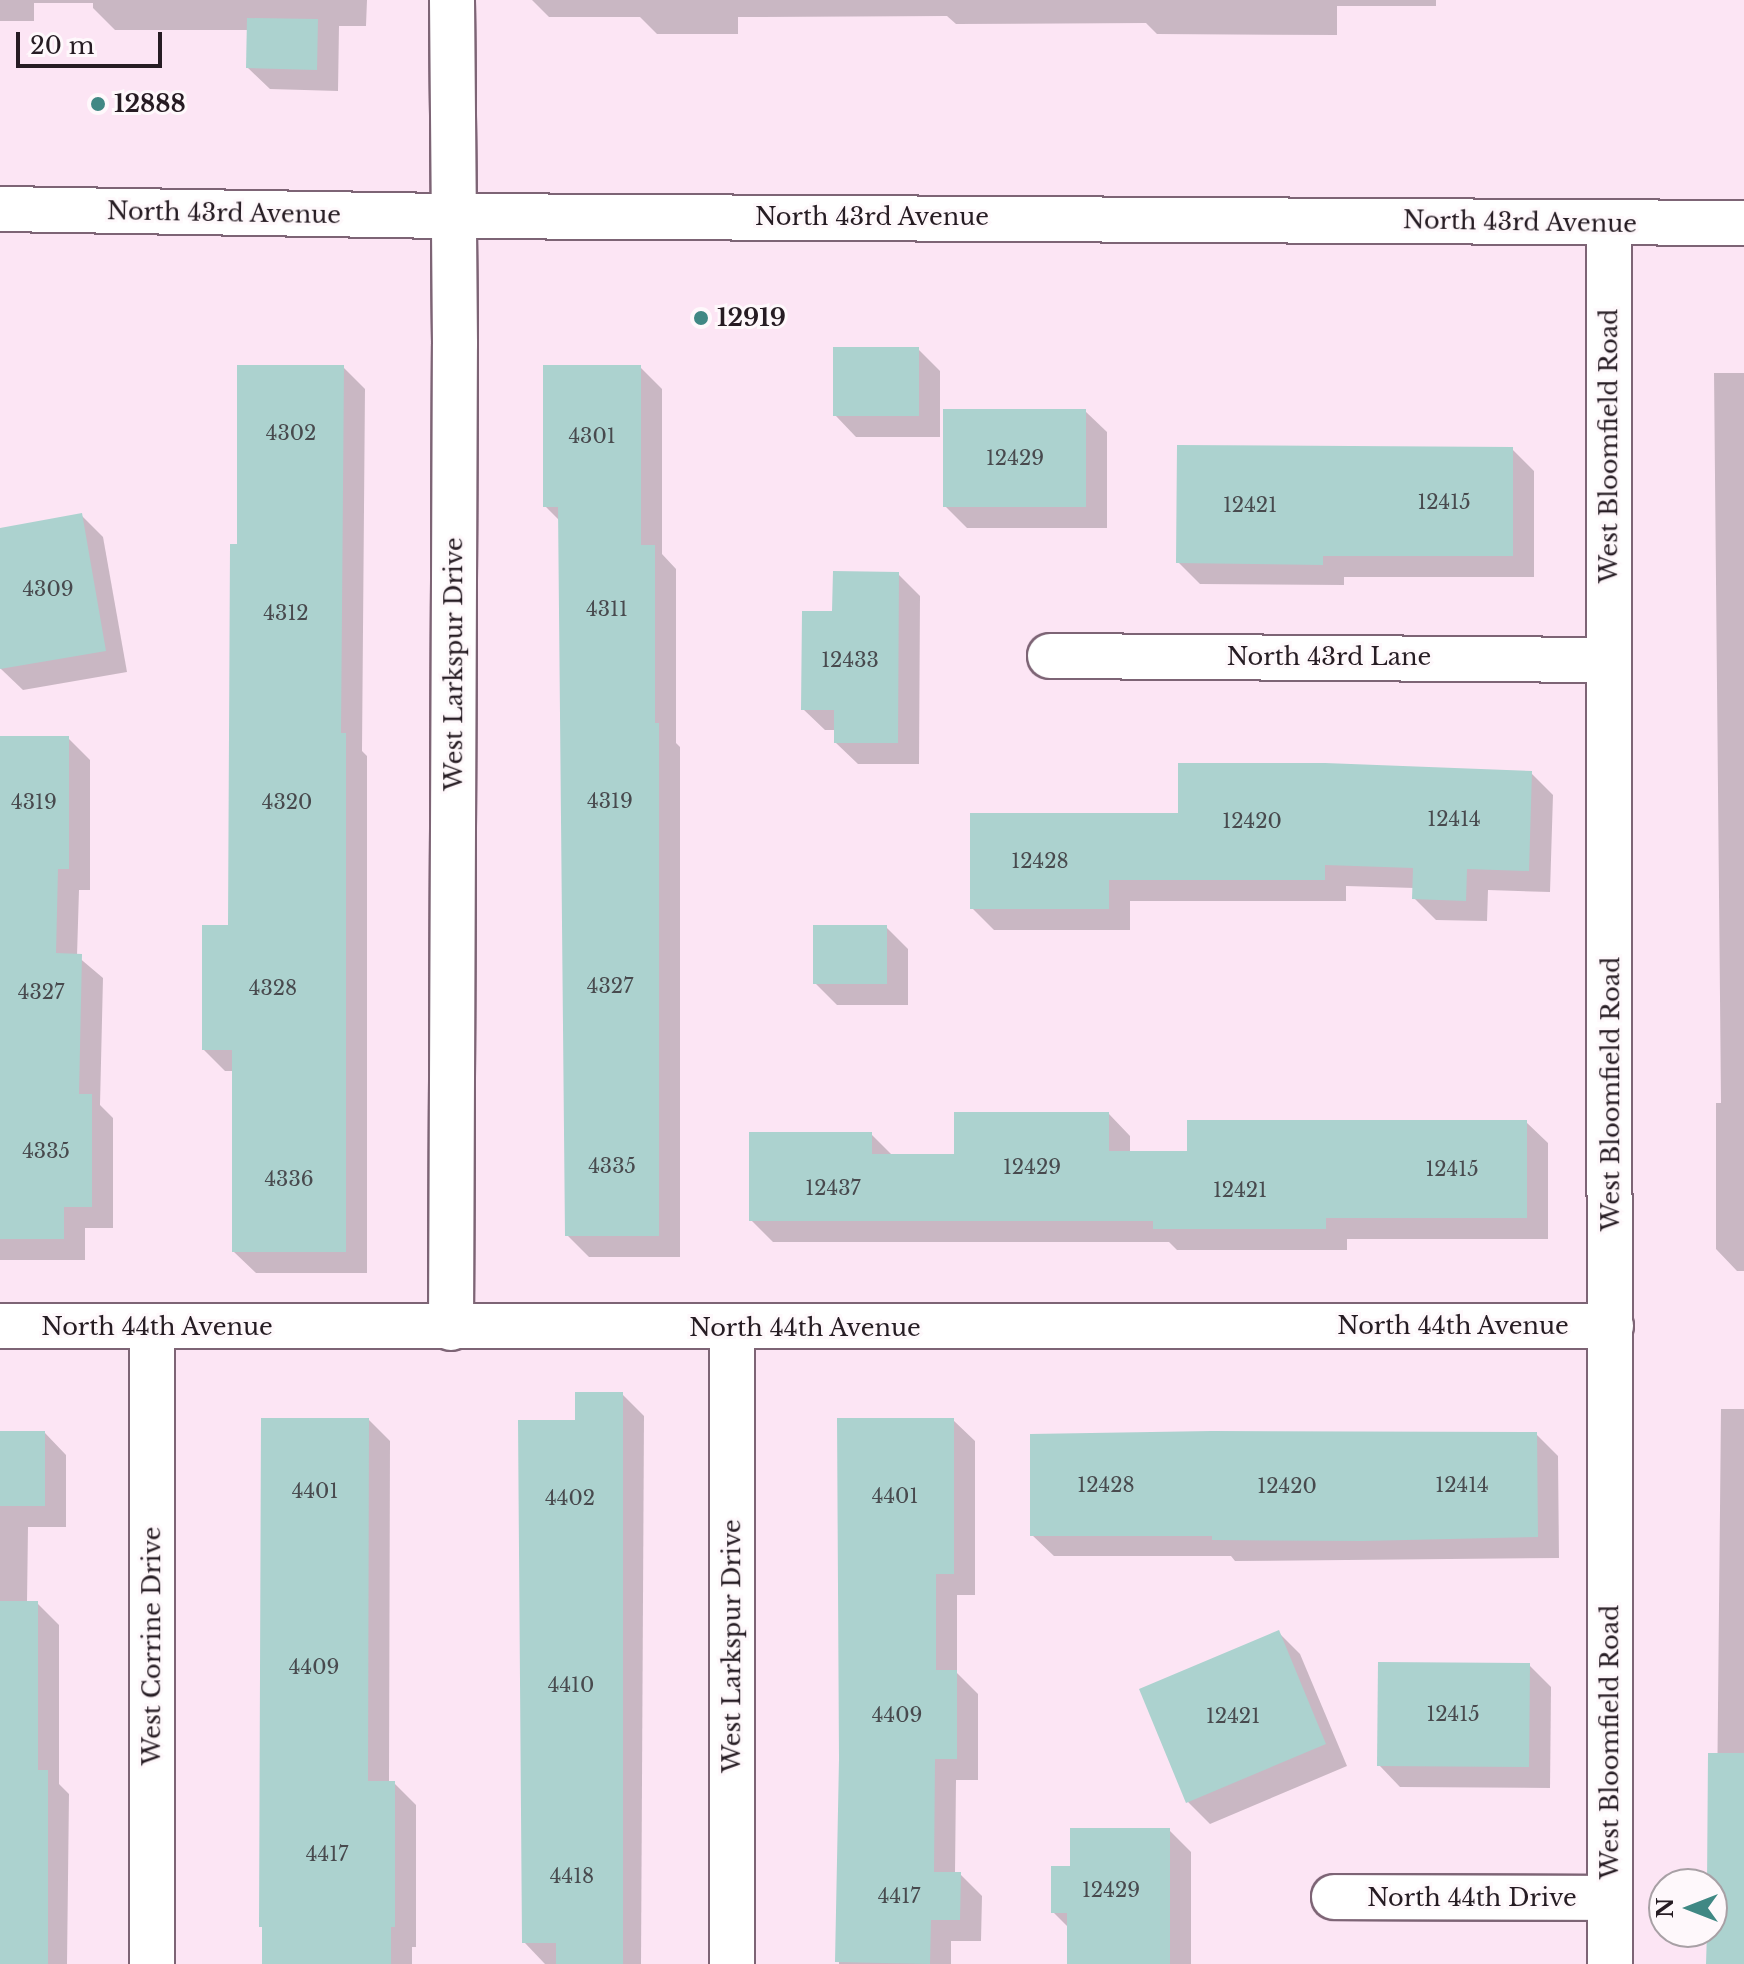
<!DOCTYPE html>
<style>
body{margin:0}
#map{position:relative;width:1744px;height:1964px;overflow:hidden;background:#fce5f4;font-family:"Libre Baskerville",serif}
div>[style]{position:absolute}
.shadow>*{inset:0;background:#0003}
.building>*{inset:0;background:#acd2cf}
.roads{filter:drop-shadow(2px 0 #7d6475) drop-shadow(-2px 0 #7d6475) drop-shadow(0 2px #7d6475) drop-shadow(0 -2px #7d6475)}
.minor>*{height:44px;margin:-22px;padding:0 22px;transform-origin:22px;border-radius:22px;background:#fff}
.major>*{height:44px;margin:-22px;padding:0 22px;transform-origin:22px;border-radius:22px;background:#fff}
.dots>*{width:22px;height:22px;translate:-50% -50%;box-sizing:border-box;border:4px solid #fef8fb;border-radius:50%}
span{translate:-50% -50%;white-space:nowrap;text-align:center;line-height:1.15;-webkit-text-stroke:6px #fef8fb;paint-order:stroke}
.number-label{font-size:20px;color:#484a4e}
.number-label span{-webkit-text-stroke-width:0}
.poi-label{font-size:24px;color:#261c23;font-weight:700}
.left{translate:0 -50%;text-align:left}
.street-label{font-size:24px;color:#261c23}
.north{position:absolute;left:1648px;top:1868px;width:80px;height:80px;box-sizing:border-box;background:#fef8fb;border:2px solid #a8a0a5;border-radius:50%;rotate:270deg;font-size:22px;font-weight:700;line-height:32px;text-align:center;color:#261c23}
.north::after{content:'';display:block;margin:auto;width:28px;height:36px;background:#408884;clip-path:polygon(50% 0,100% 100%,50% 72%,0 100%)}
.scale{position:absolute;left:16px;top:32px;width:146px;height:36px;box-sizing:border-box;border:4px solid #261c23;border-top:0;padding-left:10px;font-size:24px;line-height:28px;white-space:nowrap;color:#261c23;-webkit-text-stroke:6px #fef8fb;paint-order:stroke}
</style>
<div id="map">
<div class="shadow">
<i style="clip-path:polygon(0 0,367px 0,366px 26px,339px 26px,338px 91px,270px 89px,248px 68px,249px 30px,115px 30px,93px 8px,93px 3px,34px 3px,34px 21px,0 21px)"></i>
<i style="clip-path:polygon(532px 0,1436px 0,1436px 6px,1337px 6px,1337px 35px,1157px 34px,1146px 23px,956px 24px,947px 16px,738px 17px,738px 34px,657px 34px,640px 17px,549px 17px)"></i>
<i style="clip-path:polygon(918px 349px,940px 371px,940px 437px,856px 437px,835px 415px)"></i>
<i style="clip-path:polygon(343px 367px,365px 389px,362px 751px,367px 756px,367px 1273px,256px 1273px,234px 1252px,234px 1071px,225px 1071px,204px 1050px,230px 927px,239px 546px)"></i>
<i style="clip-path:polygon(640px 367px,662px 389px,662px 554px,676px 569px,676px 743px,680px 747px,680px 1257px,589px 1257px,567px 1235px,560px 521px,545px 506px)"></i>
<i style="clip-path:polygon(1714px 373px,1744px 373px,1744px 1271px,1737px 1271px,1716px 1249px,1716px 1103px,1721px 1103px)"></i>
<i style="clip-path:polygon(1085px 411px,1107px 432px,1107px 528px,967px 528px,945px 506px)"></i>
<i style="clip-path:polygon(1512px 449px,1534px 471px,1534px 577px,1344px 577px,1344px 585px,1200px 584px,1178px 562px)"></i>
<i style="clip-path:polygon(81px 515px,103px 537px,127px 672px,23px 690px,1px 669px,0 662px,0 530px)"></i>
<i style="clip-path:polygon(898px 574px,920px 596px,919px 764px,858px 764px,836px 743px,836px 730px,825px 730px,803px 709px,834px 613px)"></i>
<i style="clip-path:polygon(0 738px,68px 738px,90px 760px,90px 890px,79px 890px,77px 956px,103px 978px,100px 1105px,113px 1118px,113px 1228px,85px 1228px,85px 1260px,0 1260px)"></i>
<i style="clip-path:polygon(1531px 773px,1553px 795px,1550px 892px,1488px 890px,1487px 921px,1436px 920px,1414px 898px,1415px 888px,1346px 886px,1346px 901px,1130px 901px,1130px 930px,994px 930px,972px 908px,1180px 815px)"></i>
<i style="clip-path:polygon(886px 927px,908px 949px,908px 1005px,837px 1005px,815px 983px)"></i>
<i style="clip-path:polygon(1109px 1114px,1130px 1136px,1130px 1153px,1189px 1153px,1526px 1122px,1548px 1143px,1548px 1239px,1347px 1239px,1347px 1250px,1177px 1250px,1169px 1242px,773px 1242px,751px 1220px,871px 1134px,893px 1156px,956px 1156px)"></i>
<i style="clip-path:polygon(622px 1394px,644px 1416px,641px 1964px,545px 1964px,524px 1942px,577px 1422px)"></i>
<i style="clip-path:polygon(1721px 1409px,1744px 1409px,1744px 1964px,1708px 1964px,1709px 1932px,1712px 1932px,1712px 1884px,1709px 1884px,1717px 1804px)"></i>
<i style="clip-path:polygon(369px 1420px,390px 1441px,389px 1783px,394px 1783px,416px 1805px,416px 1947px,412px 1947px,412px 1964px,265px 1964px)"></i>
<i style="clip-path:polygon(953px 1420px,975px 1441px,975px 1595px,957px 1595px,957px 1673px,978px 1694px,978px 1780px,956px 1780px,955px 1874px,960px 1874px,982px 1896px,981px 1941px,951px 1941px,951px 1964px,839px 1964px,841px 1759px)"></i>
<i style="clip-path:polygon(0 1433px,45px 1433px,66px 1455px,66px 1527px,28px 1527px,27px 1603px,37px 1603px,59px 1625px,59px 1784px,69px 1794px,67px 1964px,0 1964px)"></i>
<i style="clip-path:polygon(1536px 1434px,1558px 1456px,1559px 1558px,1235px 1561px,1231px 1556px,1054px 1556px,1032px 1535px)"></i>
<i style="clip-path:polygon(1278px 1632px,1300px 1654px,1347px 1766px,1210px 1824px,1188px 1802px)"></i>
<i style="clip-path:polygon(1529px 1665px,1551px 1687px,1550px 1788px,1400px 1787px,1379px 1765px)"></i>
<i style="clip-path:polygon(1169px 1830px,1191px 1852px,1191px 1964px,1069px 1964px,1069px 1928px,1053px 1912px,1072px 1868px)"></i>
</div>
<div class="building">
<i style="clip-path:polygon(247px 18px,318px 19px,317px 70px,246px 68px)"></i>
<i style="clip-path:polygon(833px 347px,919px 347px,919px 416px,833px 416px)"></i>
<i style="clip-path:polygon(237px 365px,344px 365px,341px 733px,346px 733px,346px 1252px,232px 1252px,232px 1050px,202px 1050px,202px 925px,228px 925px,230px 544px,237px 544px)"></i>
<i style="clip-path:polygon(543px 365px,641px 365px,641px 545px,655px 545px,655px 723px,659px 723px,659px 1236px,565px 1236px,558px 507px,543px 507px)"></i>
<i style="clip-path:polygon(943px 409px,1086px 409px,1086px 507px,943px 507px)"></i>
<i style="clip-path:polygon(1177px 445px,1513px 447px,1513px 556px,1323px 556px,1323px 565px,1176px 563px)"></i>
<i style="clip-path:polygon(82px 513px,106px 651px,0 669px,0 528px)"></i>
<i style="clip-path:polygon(833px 571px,899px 572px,898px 743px,834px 743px,834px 710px,801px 710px,802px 611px,832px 611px)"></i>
<i style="clip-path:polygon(0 736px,69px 736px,69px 869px,58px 869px,56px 953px,82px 954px,79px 1094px,92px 1094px,92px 1207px,64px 1207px,64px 1239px,0 1239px)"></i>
<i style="clip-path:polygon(1178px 763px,1325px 763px,1532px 771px,1529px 871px,1467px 869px,1466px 901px,1412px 899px,1413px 868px,1325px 865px,1325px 880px,1109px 880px,1109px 909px,970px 909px,970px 813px,1178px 813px)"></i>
<i style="clip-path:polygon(813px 925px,887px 925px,887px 984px,813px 984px)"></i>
<i style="clip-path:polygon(954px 1112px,1109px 1112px,1109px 1151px,1187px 1151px,1187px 1120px,1527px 1120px,1527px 1218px,1326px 1218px,1326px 1229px,1153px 1229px,1153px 1221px,749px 1221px,749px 1132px,872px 1132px,872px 1154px,954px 1154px)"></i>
<i style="clip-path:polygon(575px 1392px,623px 1392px,623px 1964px,556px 1964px,556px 1943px,522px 1943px,518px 1420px,575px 1420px)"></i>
<i style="clip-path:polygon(261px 1418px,369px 1418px,368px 1781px,395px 1781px,395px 1927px,391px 1927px,391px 1964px,262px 1964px,262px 1927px,259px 1927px)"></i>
<i style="clip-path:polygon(837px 1418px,954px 1418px,954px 1574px,936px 1574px,936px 1670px,957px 1670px,957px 1759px,935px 1759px,934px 1872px,961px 1872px,960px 1920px,931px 1920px,930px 1964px,835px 1962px,839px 1759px)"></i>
<i style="clip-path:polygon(0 1431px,45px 1431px,45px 1506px,0 1506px)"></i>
<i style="clip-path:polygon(1212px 1431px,1537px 1432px,1538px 1537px,1362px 1541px,1212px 1540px,1212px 1536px,1030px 1536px,1030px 1434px)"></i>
<i style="clip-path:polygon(0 1601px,38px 1601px,38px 1770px,48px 1770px,48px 1964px,0 1964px)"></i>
<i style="clip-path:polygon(1279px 1630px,1326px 1744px,1186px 1803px,1139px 1689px)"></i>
<i style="clip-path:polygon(1378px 1662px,1530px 1663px,1529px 1767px,1377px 1766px)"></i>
<i style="clip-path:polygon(1708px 1753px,1744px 1753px,1744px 1964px,1706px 1964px,1707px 1932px,1712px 1932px,1712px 1884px,1707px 1884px)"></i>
<i style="clip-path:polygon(1070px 1828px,1170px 1828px,1170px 1964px,1067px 1964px,1067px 1913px,1051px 1913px,1051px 1866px,1070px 1866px)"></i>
</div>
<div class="roads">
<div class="minor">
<i style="left:1609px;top:224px;width:1740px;rotate:89.97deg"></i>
<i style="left:1050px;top:656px;width:559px;rotate:0.41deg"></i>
<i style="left:0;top:1326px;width:1611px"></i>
<i style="left:152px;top:1328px;width:636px;rotate:90deg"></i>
<i style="left:451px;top:1328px;width:984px;rotate:-89.77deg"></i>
<i style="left:455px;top:344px;width:344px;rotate:-90.5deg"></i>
<i style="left:1334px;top:1897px;width:276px;rotate:0.2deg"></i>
<i style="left:732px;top:1964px;width:635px;rotate:-90deg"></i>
</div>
<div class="major">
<i style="left:0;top:209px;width:454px;rotate:0.9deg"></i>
<i style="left:454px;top:216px;width:1290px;rotate:0.31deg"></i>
</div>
</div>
<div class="dots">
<i style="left:98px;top:104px;background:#408884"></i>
<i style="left:701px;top:318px;background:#408884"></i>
</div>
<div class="number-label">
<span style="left:291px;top:433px">4302</span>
<span style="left:592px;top:436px">4301</span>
<span style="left:1015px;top:458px">12429</span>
<span style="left:1444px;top:502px">12415</span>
<span style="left:1250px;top:505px">12421</span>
<span style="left:48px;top:589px">4309</span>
<span style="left:607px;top:609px">4311</span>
<span style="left:286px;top:613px">4312</span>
<span style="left:850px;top:660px">12433</span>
<span style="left:610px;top:801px">4319</span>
<span style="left:34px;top:802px">4319</span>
<span style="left:287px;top:802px">4320</span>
<span style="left:1454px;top:819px">12414</span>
<span style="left:1252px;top:821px">12420</span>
<span style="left:1040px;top:861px">12428</span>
<span style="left:610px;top:986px">4327</span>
<span style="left:273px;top:988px">4328</span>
<span style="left:41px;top:992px">4327</span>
<span style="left:46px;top:1151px">4335</span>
<span style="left:612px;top:1166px">4335</span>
<span style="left:1032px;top:1167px">12429</span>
<span style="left:1452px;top:1169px">12415</span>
<span style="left:289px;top:1179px">4336</span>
<span style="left:833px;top:1188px">12437</span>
<span style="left:1240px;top:1190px">12421</span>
<span style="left:1106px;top:1485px">12428</span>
<span style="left:1462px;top:1485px">12414</span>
<span style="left:1287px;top:1486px">12420</span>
<span style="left:315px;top:1491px">4401</span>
<span style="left:895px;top:1496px">4401</span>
<span style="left:570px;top:1498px">4402</span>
<span style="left:314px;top:1667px">4409</span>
<span style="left:571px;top:1685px">4410</span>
<span style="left:1453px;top:1714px">12415</span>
<span style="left:897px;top:1715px">4409</span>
<span style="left:1233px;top:1716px">12421</span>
<span style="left:327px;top:1854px">4417</span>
<span style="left:572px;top:1876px">4418</span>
<span style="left:1111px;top:1890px">12429</span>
<span style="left:899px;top:1896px">4417</span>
</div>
<div class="poi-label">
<span class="left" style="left:114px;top:104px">12888</span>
<span class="left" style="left:717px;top:318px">12919</span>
</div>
<div class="street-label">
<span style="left:224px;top:213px;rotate:1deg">North 43rd Avenue</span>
<span style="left:872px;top:217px">North 43rd Avenue</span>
<span style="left:1520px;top:222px;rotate:1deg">North 43rd Avenue</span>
<span style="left:1609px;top:446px;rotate:-90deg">West Bloomfield Road</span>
<span style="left:1329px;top:657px">North 43rd Lane</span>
<span style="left:454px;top:664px;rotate:-90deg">West Larkspur Drive</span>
<span style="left:1611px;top:1094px;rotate:-90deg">West Bloomfield Road</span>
<span style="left:1453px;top:1326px">North 44th Avenue</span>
<span style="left:157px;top:1327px">North 44th Avenue</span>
<span style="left:805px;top:1328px">North 44th Avenue</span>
<span style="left:152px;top:1646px;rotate:-90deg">West Corrine Drive</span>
<span style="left:732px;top:1646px;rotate:-90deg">West Larkspur Drive</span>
<span style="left:1610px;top:1742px;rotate:-90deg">West Bloomfield Road</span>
<span style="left:1472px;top:1898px">North 44th Drive</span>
</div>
<div class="north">N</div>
<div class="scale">20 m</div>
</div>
